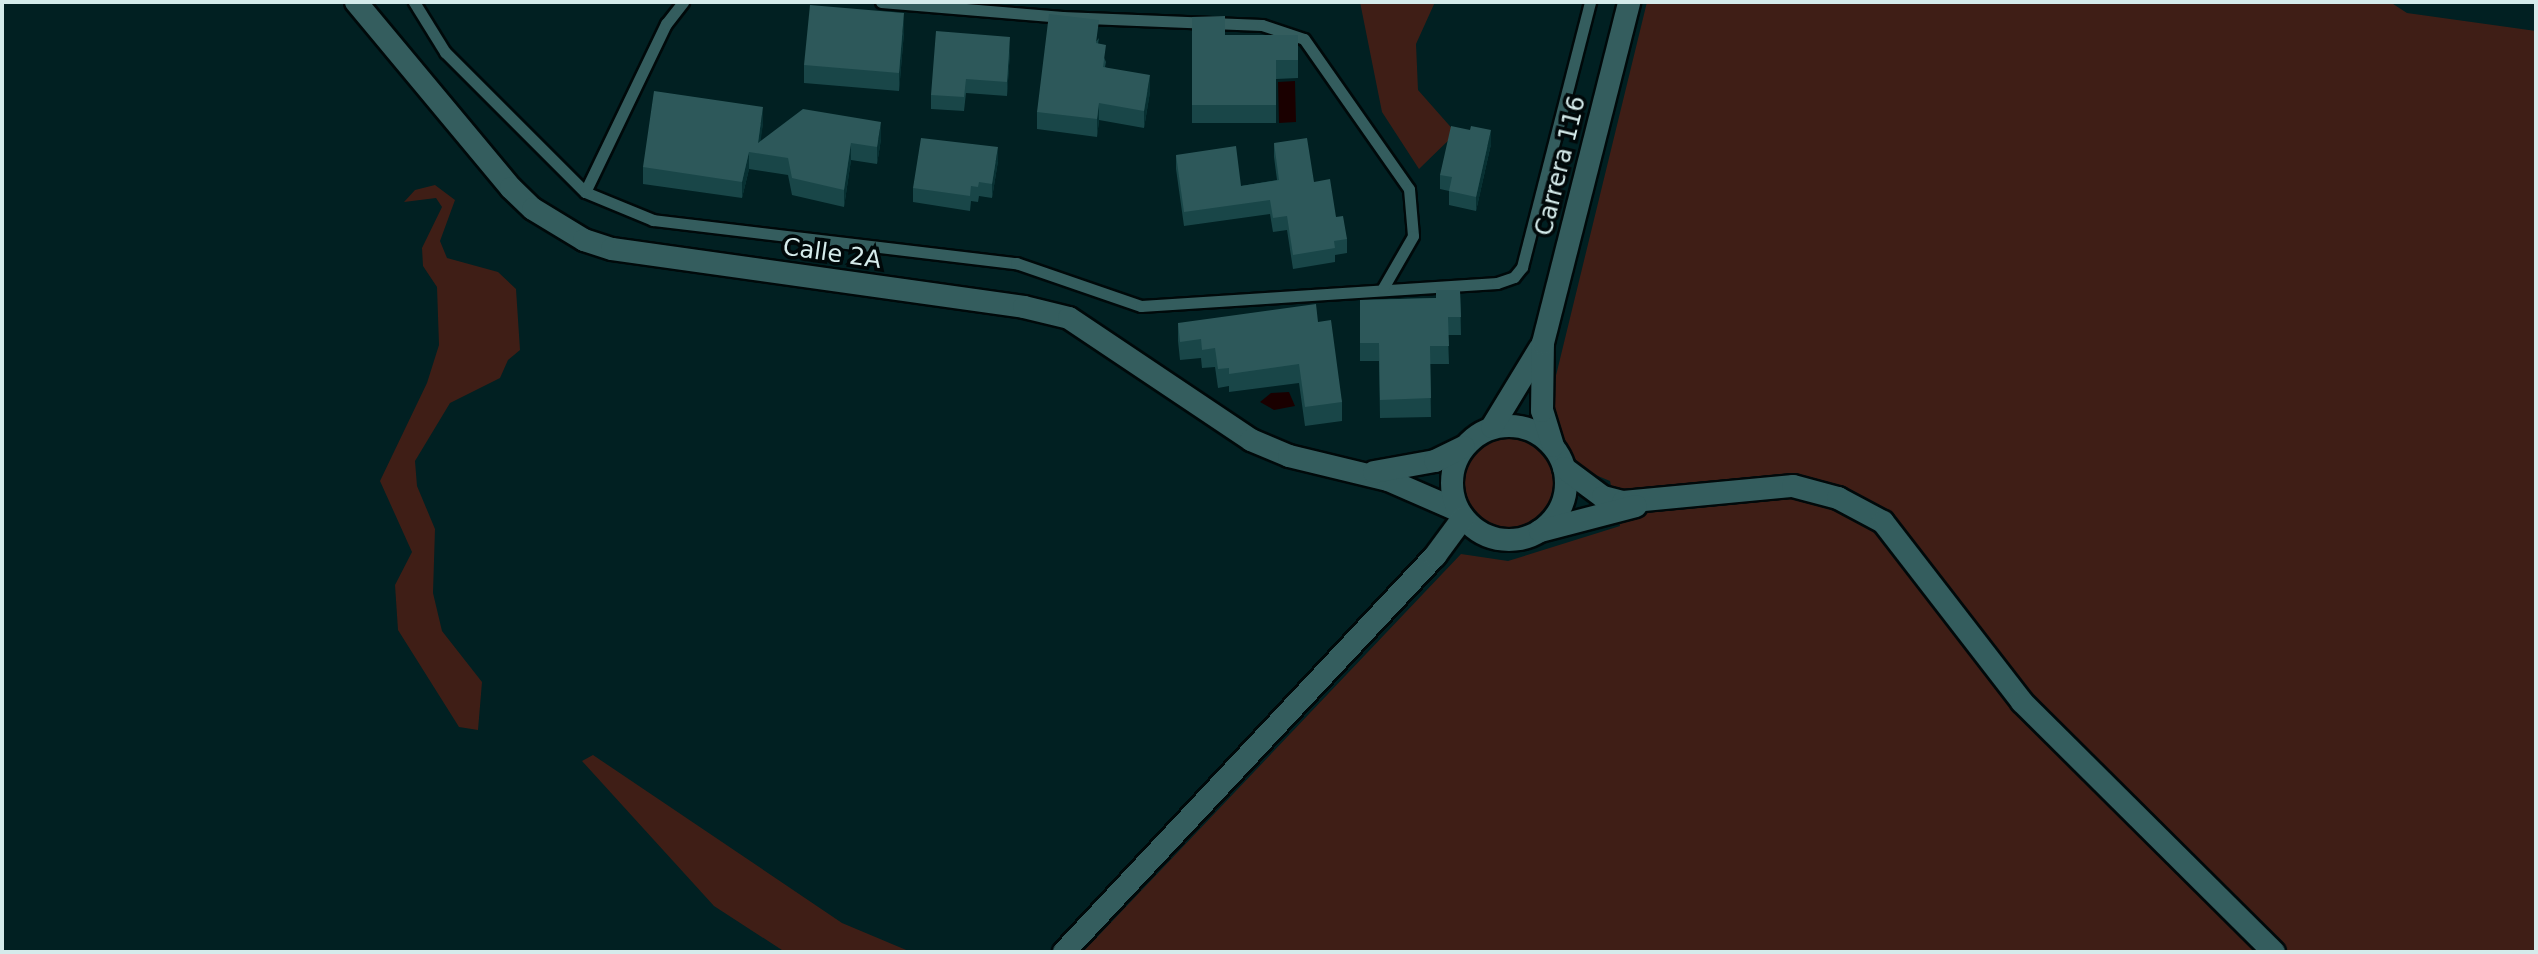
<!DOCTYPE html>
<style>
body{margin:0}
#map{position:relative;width:2538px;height:954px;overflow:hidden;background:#012022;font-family:"DejaVu Sans",sans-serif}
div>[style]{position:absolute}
.green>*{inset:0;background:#3f1e16}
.round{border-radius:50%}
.water>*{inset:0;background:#1a0000}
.roads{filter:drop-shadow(2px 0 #00090a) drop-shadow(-2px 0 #00090a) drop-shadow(0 2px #00090a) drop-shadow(0 -2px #00090a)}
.lane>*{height:11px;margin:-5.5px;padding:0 5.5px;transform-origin:5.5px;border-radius:5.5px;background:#345d5e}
.street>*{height:22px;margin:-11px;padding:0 11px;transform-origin:11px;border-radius:11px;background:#345d5e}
.street>.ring{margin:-11px;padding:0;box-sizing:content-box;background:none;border:22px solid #345d5e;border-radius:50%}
.wall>*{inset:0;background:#194648}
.shaded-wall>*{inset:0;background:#073032}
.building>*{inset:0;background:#2d585a}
span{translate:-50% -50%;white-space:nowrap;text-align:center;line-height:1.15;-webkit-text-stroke:7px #000809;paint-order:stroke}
.street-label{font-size:24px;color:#d5ebeb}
.frame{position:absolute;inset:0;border:4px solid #d5ebeb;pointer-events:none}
</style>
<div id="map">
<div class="green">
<i style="clip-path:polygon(1360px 2px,1435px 2px,1416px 44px,1418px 90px,1456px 133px,1419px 169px,1382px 112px)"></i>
<i style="clip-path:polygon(1647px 2px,2390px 2px,2407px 13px,2536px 31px,2536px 952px,1083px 952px,1461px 554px,1508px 561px,1620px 526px,1610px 481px,1581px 469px,1562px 435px,1551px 396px)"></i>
<i style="clip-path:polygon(435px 185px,455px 200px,440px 241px,447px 258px,498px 272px,516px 289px,520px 350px,508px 360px,500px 378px,450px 403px,415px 461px,417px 486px,435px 529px,433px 593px,442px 631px,482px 682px,478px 730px,459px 727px,398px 630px,395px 585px,412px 552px,380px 481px,427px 383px,439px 345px,437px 287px,423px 266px,422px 248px,442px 207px,436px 198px,404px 202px,415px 190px)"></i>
<i class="round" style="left:1452px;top:426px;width:114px;height:114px"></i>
<i style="clip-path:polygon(593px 755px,842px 923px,911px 952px,785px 952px,714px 906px,582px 761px)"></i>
</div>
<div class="water">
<i style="clip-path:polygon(1295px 81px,1296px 122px,1279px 123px,1278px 82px)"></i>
<i style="clip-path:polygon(1289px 392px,1295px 406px,1274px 410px,1260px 402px,1271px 393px)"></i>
</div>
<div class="roads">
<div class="lane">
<i style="left:414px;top:2px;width:59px;rotate:58.2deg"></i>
<i style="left:445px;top:52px;width:198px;rotate:45deg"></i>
<i style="left:585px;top:192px;width:74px;rotate:22.4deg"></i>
<i style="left:653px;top:220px;width:366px;rotate:6.8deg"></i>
<i style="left:1016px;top:263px;width:132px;rotate:19deg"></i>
<i style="left:1141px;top:306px;width:357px;rotate:-3.7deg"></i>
<i style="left:1497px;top:283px;width:18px;rotate:-19deg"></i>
<i style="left:1514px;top:277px;width:13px;rotate:-51deg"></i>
<i style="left:1522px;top:267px;width:274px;rotate:-75.6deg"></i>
<i style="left:881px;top:2px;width:182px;rotate:4.7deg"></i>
<i style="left:1062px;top:17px;width:200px;rotate:2.3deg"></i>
<i style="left:1262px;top:25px;width:44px;rotate:18.4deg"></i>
<i style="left:1304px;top:39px;width:183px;rotate:55deg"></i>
<i style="left:1409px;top:189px;width:47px;rotate:85.1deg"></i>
<i style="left:1413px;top:236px;width:60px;rotate:120deg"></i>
<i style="left:585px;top:192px;width:187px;rotate:-64.3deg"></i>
<i style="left:666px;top:24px;width:28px;rotate:-52deg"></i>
</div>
<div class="street">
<i style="left:356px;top:2px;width:242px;rotate:50.2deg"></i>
<i style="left:511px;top:188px;width:30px;rotate:44deg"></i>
<i style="left:533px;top:209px;width:60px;rotate:31.3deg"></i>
<i style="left:584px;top:240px;width:29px;rotate:18deg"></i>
<i style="left:612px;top:249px;width:416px;rotate:8deg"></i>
<i style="left:1024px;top:307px;width:46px;rotate:13.7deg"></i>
<i style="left:1069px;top:318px;width:219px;rotate:33.8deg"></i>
<i style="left:1251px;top:440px;width:41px;rotate:22.8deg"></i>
<i style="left:1289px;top:456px;width:102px;rotate:13.6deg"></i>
<i style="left:1388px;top:480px;width:75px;rotate:23.5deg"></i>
<i class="ring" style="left:1452px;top:426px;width:92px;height:92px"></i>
<i style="left:1492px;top:427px;width:92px;rotate:-58.7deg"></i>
<i style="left:1553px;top:446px;width:37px;rotate:-107deg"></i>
<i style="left:1542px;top:411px;width:68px;rotate:-89.2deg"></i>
<i style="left:1543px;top:343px;width:352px;rotate:-75.8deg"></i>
<i style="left:1564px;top:468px;width:49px;rotate:36.6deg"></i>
<i style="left:1603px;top:497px;width:21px;rotate:14deg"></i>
<i style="left:1623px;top:502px;width:171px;rotate:-5.4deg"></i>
<i style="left:1793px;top:486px;width:47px;rotate:14.9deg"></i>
<i style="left:1838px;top:498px;width:51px;rotate:28.1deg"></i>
<i style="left:1883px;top:522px;width:227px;rotate:52.3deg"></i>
<i style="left:2022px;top:702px;width:355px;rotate:44.8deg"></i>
<i style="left:1374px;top:472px;width:62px;rotate:-10.2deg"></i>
<i style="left:1435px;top:461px;width:32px;rotate:-26deg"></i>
<i style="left:1540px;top:531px;width:99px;rotate:-14.6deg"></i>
<i style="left:1064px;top:952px;width:543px;rotate:-46.87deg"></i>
<i style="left:1435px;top:556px;width:47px;rotate:-53.6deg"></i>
</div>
</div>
<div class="wall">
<i style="clip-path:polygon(1192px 17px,1225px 35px,1298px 35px,1298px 78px,1276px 79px,1276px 123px,1192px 123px)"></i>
<i style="clip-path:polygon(904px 32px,899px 91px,804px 83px,804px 65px)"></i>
<i style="clip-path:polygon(1099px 38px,1098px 44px,1106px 62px,1105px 67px,1150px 92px,1144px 128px,1099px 120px,1097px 137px,1037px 129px,1037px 112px)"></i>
<i style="clip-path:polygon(1010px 51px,1007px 96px,966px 93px,964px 111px,931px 109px,931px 95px)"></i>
<i style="clip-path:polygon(763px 123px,760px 141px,881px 139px,877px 164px,851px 160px,844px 207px,792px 195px,788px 175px,749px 169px,742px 198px,643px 184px,643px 167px)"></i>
<i style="clip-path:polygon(1274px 143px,1314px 182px,1336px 217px,1347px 239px,1347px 253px,1335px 255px,1335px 262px,1293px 269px,1287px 230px,1273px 232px,1270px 214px,1184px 226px,1176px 169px,1176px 155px,1241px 186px,1277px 180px,1274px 157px)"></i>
<i style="clip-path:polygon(1491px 144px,1476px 211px,1449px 205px,1449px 191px,1440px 189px,1440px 175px)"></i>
<i style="clip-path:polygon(998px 161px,992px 198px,979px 196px,978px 202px,971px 201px,970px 211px,913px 202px,913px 188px)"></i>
<i style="clip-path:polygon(1460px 290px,1461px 335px,1448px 335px,1449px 364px,1430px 364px,1431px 417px,1380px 418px,1379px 361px,1360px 361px,1360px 300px,1436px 298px)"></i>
<i style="clip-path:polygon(1318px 322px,1342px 402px,1342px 421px,1305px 426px,1299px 383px,1229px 392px,1229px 386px,1218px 388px,1215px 367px,1202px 368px,1201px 358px,1180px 360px,1178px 341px,1178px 323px)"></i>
</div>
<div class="shaded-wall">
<i style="clip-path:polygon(904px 13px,904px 32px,899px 91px,899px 73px)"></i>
<i style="clip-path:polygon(1010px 37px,1010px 51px,1007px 96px,1007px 82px)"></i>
<i style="clip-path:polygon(1150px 75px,1150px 92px,1144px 128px,1144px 111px)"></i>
<i style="clip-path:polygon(1099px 103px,1099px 120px,1097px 137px,1097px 119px)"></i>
<i style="clip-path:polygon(763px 107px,763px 123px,759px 154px,758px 143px)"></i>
<i style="clip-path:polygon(881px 122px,881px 139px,877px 164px,877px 147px)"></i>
<i style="clip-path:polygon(1491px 130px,1491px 144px,1476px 211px,1476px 197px)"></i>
<i style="clip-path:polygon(851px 143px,851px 160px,844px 207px,844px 190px)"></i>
<i style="clip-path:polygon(998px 147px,998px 161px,992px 198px,992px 184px)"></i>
<i style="clip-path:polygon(749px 152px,749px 169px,742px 198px,742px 182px)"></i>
</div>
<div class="building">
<i style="clip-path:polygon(810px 5px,904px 13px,899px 73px,804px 65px)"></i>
<i style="clip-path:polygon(1049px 14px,1099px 20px,1096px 43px,1106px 45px,1103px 67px,1150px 75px,1144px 111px,1099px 103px,1097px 119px,1037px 112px)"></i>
<i style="clip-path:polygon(1225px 16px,1225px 35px,1298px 35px,1298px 60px,1276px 60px,1276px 105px,1192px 105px,1192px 17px)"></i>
<i style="clip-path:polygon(936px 31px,1010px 37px,1007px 82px,966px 79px,964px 97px,931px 95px)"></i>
<i style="clip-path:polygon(654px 91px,763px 107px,758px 143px,803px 109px,881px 122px,877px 147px,851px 143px,844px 190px,792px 178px,788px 158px,749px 152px,742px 182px,643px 167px)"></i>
<i style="clip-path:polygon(1451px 126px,1470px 130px,1471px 126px,1491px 130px,1476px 197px,1449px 191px,1452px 177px,1440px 175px)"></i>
<i style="clip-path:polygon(921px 138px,998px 147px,992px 184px,979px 182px,978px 187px,971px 186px,970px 196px,913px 188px)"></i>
<i style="clip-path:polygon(1307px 138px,1314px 182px,1330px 179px,1336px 217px,1343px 216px,1347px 239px,1334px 241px,1335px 248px,1293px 255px,1287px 216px,1273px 218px,1270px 200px,1184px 212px,1176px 155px,1236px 146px,1241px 186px,1279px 180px,1274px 143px)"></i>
<i style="clip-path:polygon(1436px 290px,1460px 290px,1461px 317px,1448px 317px,1449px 346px,1430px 346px,1431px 398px,1380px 400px,1379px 343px,1360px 343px,1360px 300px,1436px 298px)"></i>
<i style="clip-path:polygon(1316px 304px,1318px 322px,1331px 320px,1342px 402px,1305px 407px,1299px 364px,1229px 374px,1229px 368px,1218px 369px,1215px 348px,1202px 350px,1201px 339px,1180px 342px,1178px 323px)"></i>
</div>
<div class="street-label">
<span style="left:1561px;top:166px;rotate:-76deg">Carrera 116</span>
<span style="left:832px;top:254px;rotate:8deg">Calle 2A</span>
</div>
<div class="frame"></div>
</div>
